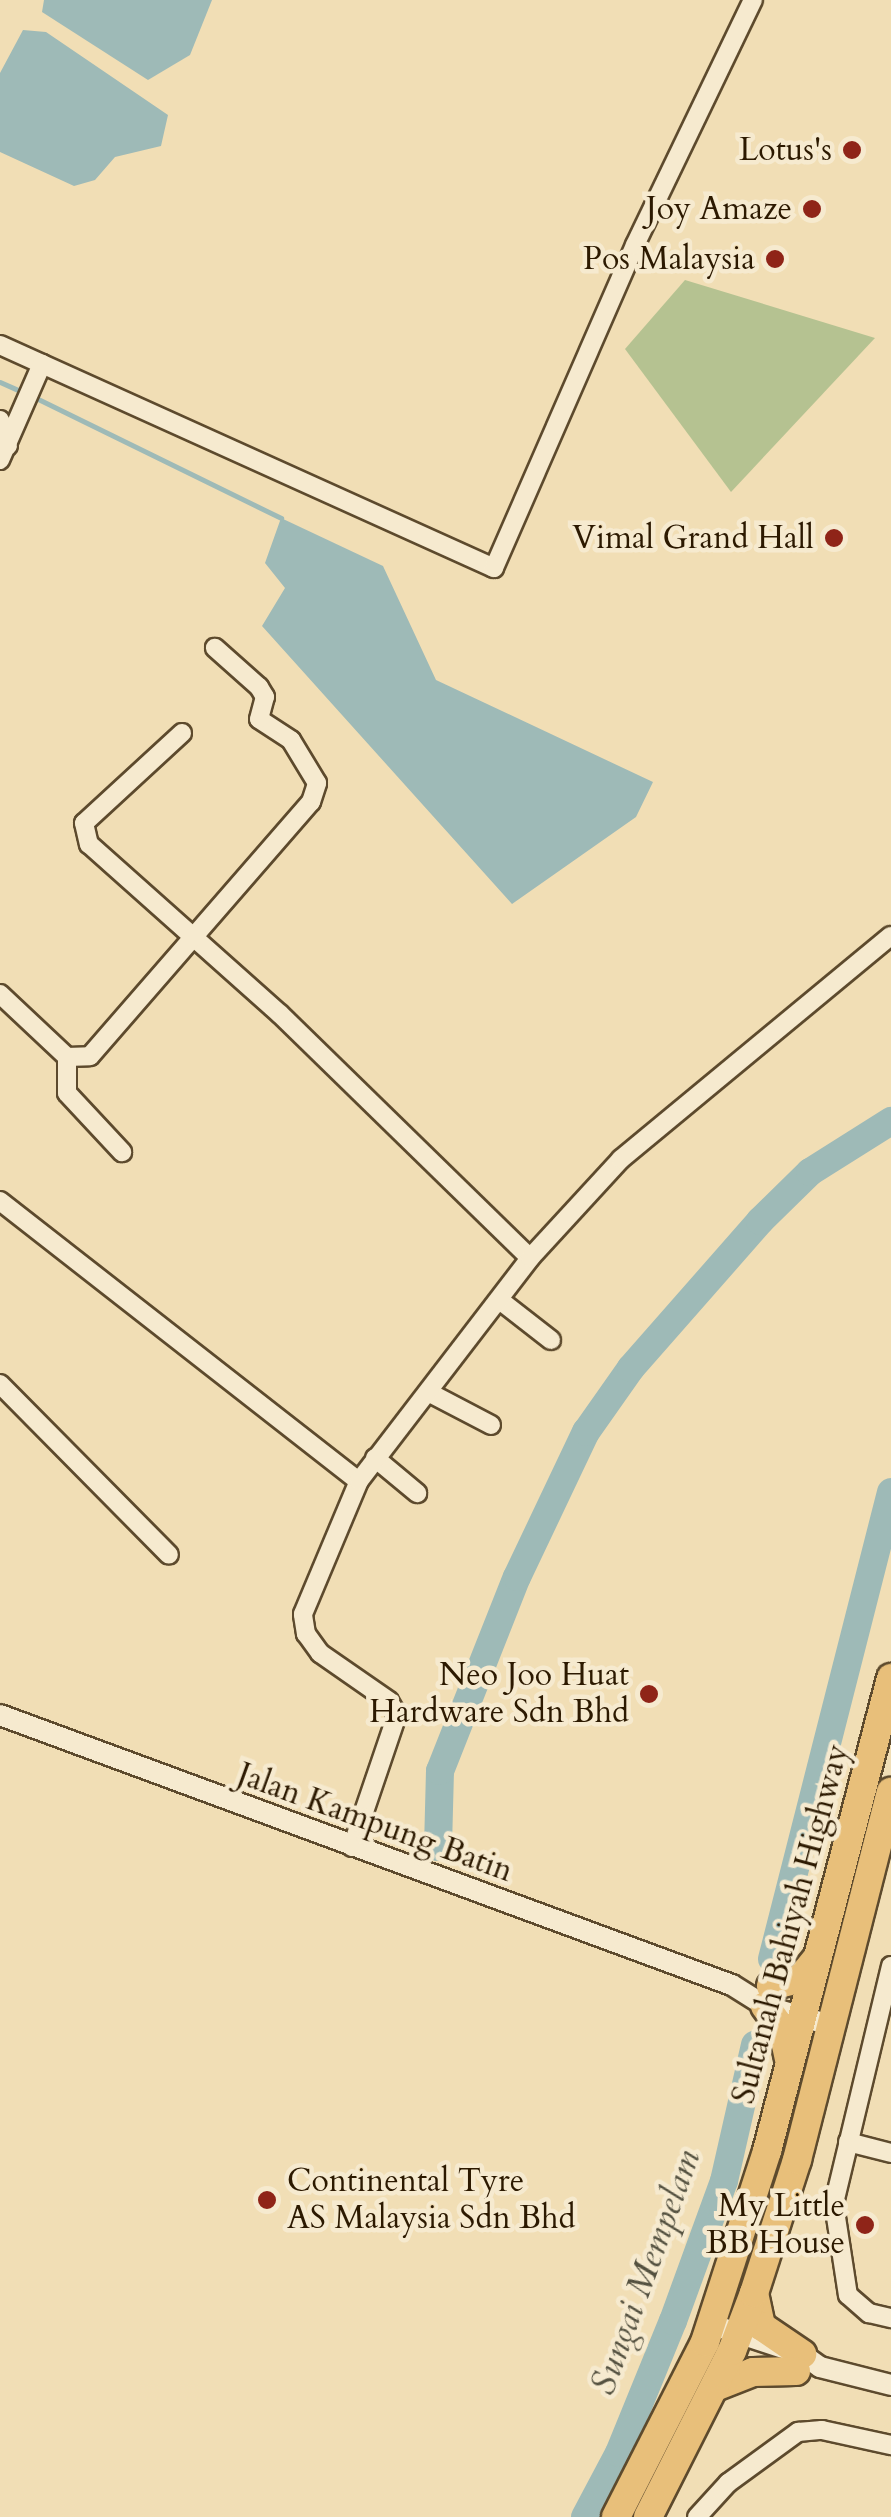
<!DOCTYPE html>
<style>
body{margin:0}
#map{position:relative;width:891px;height:2517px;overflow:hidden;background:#f1deb5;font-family:Cardo,serif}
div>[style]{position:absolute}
.green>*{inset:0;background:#b5c291}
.water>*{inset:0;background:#9ebab7}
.stream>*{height:5px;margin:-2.5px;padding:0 2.5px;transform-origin:2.5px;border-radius:2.5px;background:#9ebab7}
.river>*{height:28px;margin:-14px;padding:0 14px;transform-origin:14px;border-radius:14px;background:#9ebab7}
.roads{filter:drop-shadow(2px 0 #5d4a2d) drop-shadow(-2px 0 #5d4a2d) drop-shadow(0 2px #5d4a2d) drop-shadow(0 -2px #5d4a2d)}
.minor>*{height:18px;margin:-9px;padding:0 9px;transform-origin:9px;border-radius:9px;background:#f6eacf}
.tertiary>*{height:20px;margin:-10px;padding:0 10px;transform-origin:10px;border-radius:10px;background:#f6eacf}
.primary>*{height:28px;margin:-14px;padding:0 14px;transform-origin:14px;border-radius:14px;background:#e8bf7a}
.dots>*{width:28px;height:28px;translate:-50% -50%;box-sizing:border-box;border:5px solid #f6eacf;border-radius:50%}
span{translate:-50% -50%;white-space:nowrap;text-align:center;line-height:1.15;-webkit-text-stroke:9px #f6eacf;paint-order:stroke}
.poi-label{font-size:32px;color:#2c1900}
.right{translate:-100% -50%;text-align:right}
.left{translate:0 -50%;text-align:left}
.street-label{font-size:32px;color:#2c1900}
.water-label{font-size:35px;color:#545140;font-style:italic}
</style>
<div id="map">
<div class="green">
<i style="clip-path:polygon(685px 280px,875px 338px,731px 492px,625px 349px)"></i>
</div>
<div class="water">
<i style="clip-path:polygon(44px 0,212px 0,190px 55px,148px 80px,42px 12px)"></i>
<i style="clip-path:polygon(23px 30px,46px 32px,168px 115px,161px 146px,115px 157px,95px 180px,74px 186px,0 152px,0 73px)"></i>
<i style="clip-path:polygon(281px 518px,383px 566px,436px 680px,653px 782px,636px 817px,512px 904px,262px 626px,285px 588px,265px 563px)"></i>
</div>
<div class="stream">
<i style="left:0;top:382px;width:20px;rotate:24deg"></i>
<i style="left:36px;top:398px;width:273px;rotate:26.1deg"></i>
</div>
<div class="river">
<i style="left:438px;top:1847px;width:76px;rotate:-88.5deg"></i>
<i style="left:440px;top:1771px;width:209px;rotate:-68.4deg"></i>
<i style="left:517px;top:1577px;width:161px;rotate:-64.6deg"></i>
<i style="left:586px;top:1432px;width:78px;rotate:-54.9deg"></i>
<i style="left:631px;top:1368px;width:196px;rotate:-48.7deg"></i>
<i style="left:760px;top:1221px;width:70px;rotate:-44.4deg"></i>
<i style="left:810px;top:1172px;width:96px;rotate:-32.2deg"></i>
<i style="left:772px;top:1959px;width:482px;rotate:-75.7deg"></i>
<i style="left:585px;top:2517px;width:72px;rotate:-62deg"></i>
<i style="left:619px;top:2453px;width:143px;rotate:-67.8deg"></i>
<i style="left:673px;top:2321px;width:149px;rotate:-70deg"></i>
<i style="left:724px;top:2181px;width:140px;rotate:-77.2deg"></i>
</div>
<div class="roads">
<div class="minor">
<i style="left:0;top:345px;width:542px;rotate:24.3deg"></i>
<i style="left:494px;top:568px;width:352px;rotate:-66.4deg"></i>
<i style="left:635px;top:245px;width:272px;rotate:-64.3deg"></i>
<i style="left:0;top:420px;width:27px;rotate:73deg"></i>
<i style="left:0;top:460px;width:105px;rotate:-66.4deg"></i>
<i style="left:182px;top:733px;width:133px;rotate:137.4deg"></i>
<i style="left:84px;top:823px;width:22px;rotate:77deg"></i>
<i style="left:89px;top:844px;width:256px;rotate:41.7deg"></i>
<i style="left:280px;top:1014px;width:349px;rotate:44.3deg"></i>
<i style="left:0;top:994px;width:92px;rotate:43.2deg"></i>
<i style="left:67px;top:1057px;width:23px;rotate:-2deg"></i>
<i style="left:90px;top:1056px;width:337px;rotate:-49deg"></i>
<i style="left:311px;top:802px;width:20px;rotate:-72deg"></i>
<i style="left:317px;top:783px;width:50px;rotate:-121.2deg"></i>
<i style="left:291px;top:740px;width:38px;rotate:-147deg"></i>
<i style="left:259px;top:719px;width:23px;rotate:-75deg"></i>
<i style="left:265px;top:697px;width:12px;rotate:-121deg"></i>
<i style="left:259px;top:687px;width:59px;rotate:-138.4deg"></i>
<i style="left:67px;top:1057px;width:36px;rotate:90deg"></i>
<i style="left:67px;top:1093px;width:81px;rotate:47deg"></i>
<i style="left:0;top:1201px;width:455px;rotate:38deg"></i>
<i style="left:502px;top:1302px;width:62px;rotate:37.8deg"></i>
<i style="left:0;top:1384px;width:240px;rotate:45.3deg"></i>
<i style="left:428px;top:1392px;width:71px;rotate:27.6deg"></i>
<i style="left:375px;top:1458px;width:55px;rotate:39.8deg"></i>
<i style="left:352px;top:1847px;width:139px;rotate:-71.2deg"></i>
<i style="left:397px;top:1715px;width:16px;rotate:-120deg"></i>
<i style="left:389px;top:1701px;width:84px;rotate:-145.2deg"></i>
<i style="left:320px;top:1653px;width:24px;rotate:-126deg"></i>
<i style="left:306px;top:1634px;width:20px;rotate:-99deg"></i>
<i style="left:303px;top:1614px;width:144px;rotate:-67.2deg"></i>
<i style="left:359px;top:1481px;width:281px;rotate:-52.5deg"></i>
<i style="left:530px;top:1258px;width:134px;rotate:-47.4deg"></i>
<i style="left:621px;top:1159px;width:350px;rotate:-39.6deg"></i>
<i style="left:891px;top:1966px;width:245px;rotate:103.5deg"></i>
<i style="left:834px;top:2204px;width:92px;rotate:81.3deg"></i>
<i style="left:848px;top:2295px;width:28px;rotate:41deg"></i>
<i style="left:869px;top:2313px;width:23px;rotate:13deg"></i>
<i style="left:848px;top:2142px;width:44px;rotate:14.3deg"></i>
<i style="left:697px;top:2517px;width:46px;rotate:-47.6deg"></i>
<i style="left:728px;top:2483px;width:87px;rotate:-36.1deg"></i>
<i style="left:798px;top:2432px;width:24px;rotate:-5deg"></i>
<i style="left:822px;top:2430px;width:71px;rotate:12.3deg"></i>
</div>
<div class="tertiary">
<i style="left:0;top:1715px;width:780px;rotate:20.25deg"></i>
<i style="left:732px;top:1985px;width:39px;rotate:32deg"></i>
<i style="left:765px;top:2006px;width:68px;rotate:16.3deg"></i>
<i style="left:710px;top:2324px;width:97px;rotate:18.1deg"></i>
<i style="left:802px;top:2354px;width:22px;rotate:36deg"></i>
<i style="left:820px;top:2367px;width:73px;rotate:14.2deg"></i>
</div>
<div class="primary">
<i style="left:771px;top:1986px;width:30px;rotate:-14deg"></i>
<i style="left:800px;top:1979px;width:28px;rotate:-51deg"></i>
<i style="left:765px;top:2006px;width:31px;rotate:54deg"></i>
<i style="left:783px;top:2031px;width:30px;rotate:78deg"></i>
<i style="left:754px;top:2293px;width:34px;rotate:78deg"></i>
<i style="left:761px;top:2326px;width:50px;rotate:34.3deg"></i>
<i style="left:715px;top:2387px;width:41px;rotate:-21.5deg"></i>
<i style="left:753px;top:2372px;width:43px;rotate:-1.3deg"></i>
<i style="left:616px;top:2517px;width:196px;rotate:-63deg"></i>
<i style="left:705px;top:2342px;width:201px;rotate:-72deg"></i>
<i style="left:767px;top:2151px;width:489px;rotate:-75.3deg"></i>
<i style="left:648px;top:2517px;width:186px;rotate:-63.2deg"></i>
<i style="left:732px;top:2351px;width:62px;rotate:-69.2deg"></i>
<i style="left:754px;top:2293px;width:140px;rotate:-72.1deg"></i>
<i style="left:797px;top:2160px;width:380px;rotate:-75.7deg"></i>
</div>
</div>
<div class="dots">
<i style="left:852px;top:150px;background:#8f2418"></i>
<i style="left:812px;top:209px;background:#8f2418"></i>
<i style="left:775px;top:259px;background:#8f2418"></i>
<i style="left:834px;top:538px;background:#8f2418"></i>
<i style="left:649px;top:1694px;background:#8f2418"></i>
<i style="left:267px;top:2200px;background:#8f2418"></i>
<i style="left:865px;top:2225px;background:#8f2418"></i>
</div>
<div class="poi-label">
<span class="right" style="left:832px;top:150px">Lotus's</span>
<span class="right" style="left:792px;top:209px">Joy Amaze</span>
<span class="right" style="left:755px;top:259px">Pos Malaysia</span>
<span class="right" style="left:814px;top:538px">Vimal Grand Hall</span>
<span class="right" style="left:629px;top:1694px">Neo Joo Huat<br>Hardware Sdn Bhd</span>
<span class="left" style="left:287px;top:2200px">Continental Tyre<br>AS Malaysia Sdn Bhd</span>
<span class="right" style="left:845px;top:2225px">My Little<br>BB House</span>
</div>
<div class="street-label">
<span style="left:375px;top:1823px;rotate:20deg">Jalan Kampung Batin</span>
<span style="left:791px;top:1924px;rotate:-75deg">Sultanah Bahiyah Highway</span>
</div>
<div class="water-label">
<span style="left:646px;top:2272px;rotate:-70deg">Sungai Mempelam</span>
</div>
</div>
